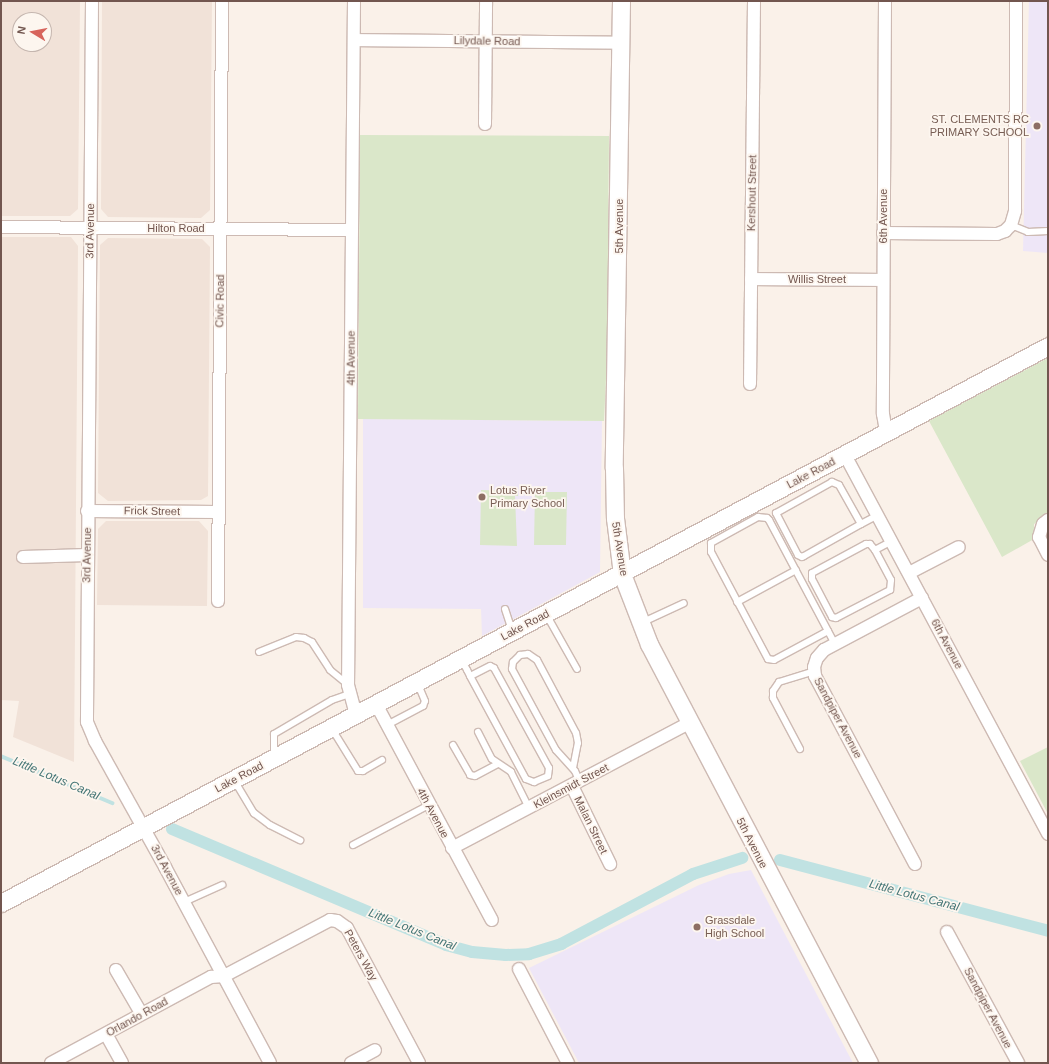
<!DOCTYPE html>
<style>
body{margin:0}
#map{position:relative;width:1049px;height:1064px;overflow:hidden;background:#faf1e9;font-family:Helvetica,sans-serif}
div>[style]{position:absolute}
.residential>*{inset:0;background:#f1e2d8}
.education>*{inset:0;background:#eee6f7}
.green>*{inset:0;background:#dae7c9}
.stream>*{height:3.5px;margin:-1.75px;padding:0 1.75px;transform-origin:1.75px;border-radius:1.75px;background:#c0e2e2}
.canal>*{height:12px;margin:-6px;padding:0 6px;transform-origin:6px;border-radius:6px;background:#c0e2e2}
.roads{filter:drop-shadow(1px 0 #cdbab3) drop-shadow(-1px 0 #cdbab3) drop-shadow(0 1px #cdbab3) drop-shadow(0 -1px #cdbab3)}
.lane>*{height:6px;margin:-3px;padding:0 3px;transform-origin:3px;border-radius:3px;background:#fff}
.street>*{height:12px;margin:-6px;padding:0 6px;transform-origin:6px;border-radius:6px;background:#fff}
.secondary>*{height:17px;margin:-8.5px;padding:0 8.5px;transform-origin:8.5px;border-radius:8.5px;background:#fff}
.dots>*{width:11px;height:11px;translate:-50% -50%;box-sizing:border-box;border:2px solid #fdf6ef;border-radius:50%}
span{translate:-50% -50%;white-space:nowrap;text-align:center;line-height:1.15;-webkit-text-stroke:3.5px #fdf6ef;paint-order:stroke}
.street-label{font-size:11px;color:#72564f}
.education-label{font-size:11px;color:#785e54}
.right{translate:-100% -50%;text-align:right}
.left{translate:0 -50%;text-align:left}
.water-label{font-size:12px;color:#457676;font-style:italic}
.frame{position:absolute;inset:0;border:2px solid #72564f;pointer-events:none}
.north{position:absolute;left:12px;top:12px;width:40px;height:40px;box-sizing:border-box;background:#fdf6ef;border:1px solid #c5b6af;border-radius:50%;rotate:280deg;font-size:11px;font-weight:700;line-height:16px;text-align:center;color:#72564f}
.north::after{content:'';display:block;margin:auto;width:14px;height:18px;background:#d7645c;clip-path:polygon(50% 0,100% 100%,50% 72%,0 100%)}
</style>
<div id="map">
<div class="residential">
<i style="clip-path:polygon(evenodd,1px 1px,80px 1px,78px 209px,70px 216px,1px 216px,1px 1px,20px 20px,44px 20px,44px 44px,20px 44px,20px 20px)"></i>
<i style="clip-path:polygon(102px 1px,212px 1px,210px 210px,201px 218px,108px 217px,101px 209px)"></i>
<i style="clip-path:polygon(1px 237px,71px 237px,78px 246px,74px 762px,13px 737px,19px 701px,1px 700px)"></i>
<i style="clip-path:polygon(108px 238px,202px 239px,210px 247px,208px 496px,201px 500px,108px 501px,98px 493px,100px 245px)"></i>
<i style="clip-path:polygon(106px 521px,199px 521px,208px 531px,207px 606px,97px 605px,98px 529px)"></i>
</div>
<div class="education">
<i style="clip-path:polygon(1029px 1px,1048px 1px,1048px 253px,1023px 251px)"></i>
<i style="clip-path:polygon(363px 419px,602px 421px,600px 572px,482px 636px,481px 609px,363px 608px)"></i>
<i style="clip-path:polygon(751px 870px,853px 1063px,579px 1063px,529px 968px,699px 885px,729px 874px)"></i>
</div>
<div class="green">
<i style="clip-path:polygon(360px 135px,609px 136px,607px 357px,604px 421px,358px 419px)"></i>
<i style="clip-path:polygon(1048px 358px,1048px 515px,1034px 524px,1034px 539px,1002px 557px,929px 421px)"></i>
<i style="clip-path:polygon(481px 490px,518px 491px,518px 496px,515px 496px,517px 546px,480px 545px)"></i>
<i style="clip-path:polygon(535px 492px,567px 492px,566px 545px,534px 545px)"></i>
<i style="clip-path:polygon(1048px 747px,1048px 814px,1020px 761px)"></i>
</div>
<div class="stream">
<i style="left:1px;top:756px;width:121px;rotate:22.9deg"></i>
</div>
<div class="canal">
<i style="left:172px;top:829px;width:298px;rotate:22.9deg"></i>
<i style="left:446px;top:945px;width:27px;rotate:15deg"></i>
<i style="left:472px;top:952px;width:34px;rotate:5deg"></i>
<i style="left:506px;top:955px;width:23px;rotate:-2deg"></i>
<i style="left:529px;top:954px;width:34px;rotate:-17deg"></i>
<i style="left:561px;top:944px;width:149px;rotate:-27.9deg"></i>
<i style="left:693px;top:874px;width:52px;rotate:-18.1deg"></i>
<i style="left:780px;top:860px;width:277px;rotate:14.8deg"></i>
</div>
<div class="roads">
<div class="lane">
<i style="left:1011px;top:225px;width:18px;rotate:22deg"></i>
<i style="left:1028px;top:232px;width:20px;rotate:-3deg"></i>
<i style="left:861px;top:524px;width:45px;rotate:-119.4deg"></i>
<i style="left:839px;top:485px;width:8px;rotate:-157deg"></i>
<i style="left:832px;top:482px;width:64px;rotate:151deg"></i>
<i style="left:776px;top:513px;width:47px;rotate:62.4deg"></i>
<i style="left:798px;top:555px;width:4px;rotate:27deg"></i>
<i style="left:802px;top:557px;width:2px;rotate:-27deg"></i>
<i style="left:804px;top:556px;width:65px;rotate:-29.3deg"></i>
<i style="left:861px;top:524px;width:19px;rotate:-28deg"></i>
<i style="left:875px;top:550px;width:8px;rotate:-130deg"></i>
<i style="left:870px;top:544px;width:4px;rotate:180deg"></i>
<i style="left:866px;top:544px;width:61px;rotate:151.8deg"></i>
<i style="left:812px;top:573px;width:6px;rotate:90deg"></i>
<i style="left:812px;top:579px;width:43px;rotate:62.2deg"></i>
<i style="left:832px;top:617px;width:4px;rotate:14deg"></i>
<i style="left:836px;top:618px;width:61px;rotate:-27.4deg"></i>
<i style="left:890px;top:590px;width:10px;rotate:-84deg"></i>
<i style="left:891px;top:580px;width:34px;rotate:-118deg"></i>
<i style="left:875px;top:550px;width:19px;rotate:-28deg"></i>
<i style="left:737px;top:602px;width:67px;rotate:-28.5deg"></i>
<i style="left:505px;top:609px;width:22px;rotate:72deg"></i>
<i style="left:546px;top:614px;width:63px;rotate:60.6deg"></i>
<i style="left:641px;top:623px;width:47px;rotate:-24.9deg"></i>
<i style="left:828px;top:631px;width:61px;rotate:151.8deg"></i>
<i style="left:774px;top:660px;width:6px;rotate:-171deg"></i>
<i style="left:768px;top:659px;width:121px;rotate:-118deg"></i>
<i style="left:711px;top:552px;width:9px;rotate:-90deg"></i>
<i style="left:711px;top:543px;width:54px;rotate:-29deg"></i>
<i style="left:758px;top:517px;width:9px;rotate:6deg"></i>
<i style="left:767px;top:518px;width:3px;rotate:45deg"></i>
<i style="left:769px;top:520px;width:140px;rotate:62deg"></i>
<i style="left:259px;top:652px;width:40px;rotate:-22deg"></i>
<i style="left:296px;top:637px;width:8px;rotate:7deg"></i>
<i style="left:304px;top:638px;width:9px;rotate:27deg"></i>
<i style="left:312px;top:642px;width:33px;rotate:57deg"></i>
<i style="left:330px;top:670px;width:22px;rotate:39deg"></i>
<i style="left:461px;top:659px;width:13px;rotate:61deg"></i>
<i style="left:467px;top:670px;width:7px;rotate:63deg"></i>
<i style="left:470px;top:676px;width:117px;rotate:61.5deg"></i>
<i style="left:526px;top:779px;width:9px;rotate:21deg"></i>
<i style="left:534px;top:782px;width:15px;rotate:-23deg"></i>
<i style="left:548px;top:776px;width:8px;rotate:-83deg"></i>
<i style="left:549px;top:768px;width:114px;rotate:-118.8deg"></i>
<i style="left:494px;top:668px;width:4px;rotate:-153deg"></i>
<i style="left:490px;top:666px;width:22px;rotate:153deg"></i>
<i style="left:387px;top:725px;width:41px;rotate:-27.8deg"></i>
<i style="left:423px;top:706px;width:5px;rotate:-68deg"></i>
<i style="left:425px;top:701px;width:21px;rotate:-113deg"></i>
<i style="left:332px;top:729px;width:49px;rotate:58.2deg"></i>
<i style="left:358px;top:771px;width:5px"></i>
<i style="left:363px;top:771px;width:22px;rotate:-30deg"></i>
<i style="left:478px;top:732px;width:30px;rotate:63deg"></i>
<i style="left:492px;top:759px;width:23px;rotate:34deg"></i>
<i style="left:511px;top:772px;width:40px;rotate:63.4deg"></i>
<i style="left:453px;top:745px;width:34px;rotate:60deg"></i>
<i style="left:470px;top:775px;width:5px;rotate:11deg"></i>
<i style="left:475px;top:776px;width:26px;rotate:-28deg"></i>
<i style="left:800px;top:749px;width:58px;rotate:-117.9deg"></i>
<i style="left:773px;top:698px;width:7px;rotate:-90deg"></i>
<i style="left:773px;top:691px;width:11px;rotate:-56deg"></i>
<i style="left:779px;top:682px;width:37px;rotate:-17deg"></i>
<i style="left:274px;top:755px;width:21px;rotate:-90deg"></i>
<i style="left:274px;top:734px;width:67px;rotate:-30.4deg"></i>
<i style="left:332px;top:700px;width:18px;rotate:-19deg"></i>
<i style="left:573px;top:768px;width:25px;rotate:-79deg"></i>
<i style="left:578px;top:743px;width:10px;rotate:-101deg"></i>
<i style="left:576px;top:733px;width:83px;rotate:-118.1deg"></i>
<i style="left:537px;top:660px;width:11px;rotate:-146deg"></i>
<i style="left:528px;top:654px;width:8px;rotate:173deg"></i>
<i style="left:520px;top:655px;width:10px;rotate:135deg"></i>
<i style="left:513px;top:662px;width:7px;rotate:98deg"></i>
<i style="left:512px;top:669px;width:92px;rotate:61.5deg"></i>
<i style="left:556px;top:750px;width:28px;rotate:48deg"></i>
<i style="left:575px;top:771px;width:12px;rotate:66deg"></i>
<i style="left:234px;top:780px;width:39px;rotate:59deg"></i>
<i style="left:254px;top:813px;width:20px;rotate:37deg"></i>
<i style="left:270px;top:825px;width:34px;rotate:27deg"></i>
<i style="left:353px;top:845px;width:86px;rotate:-27.8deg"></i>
<i style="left:184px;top:902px;width:42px;rotate:-24.1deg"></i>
</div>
<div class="street">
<i style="left:92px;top:1px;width:721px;rotate:90.4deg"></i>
<i style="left:87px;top:722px;width:21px;rotate:67deg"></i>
<i style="left:95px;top:741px;width:144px;rotate:60.9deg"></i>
<i style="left:165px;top:867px;width:222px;rotate:61.8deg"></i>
<i style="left:354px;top:1px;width:684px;rotate:90.5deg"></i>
<i style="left:348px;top:685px;width:30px;rotate:75deg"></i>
<i style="left:885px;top:1px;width:413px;rotate:90.3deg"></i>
<i style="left:883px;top:414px;width:17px;rotate:80deg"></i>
<i style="left:354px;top:40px;width:266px;rotate:0.6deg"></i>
<i style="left:485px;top:124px;width:123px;rotate:-89.5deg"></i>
<i style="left:1px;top:227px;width:351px;rotate:0.5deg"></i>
<i style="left:883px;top:233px;width:114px;rotate:0.5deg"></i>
<i style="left:997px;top:234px;width:9px;rotate:-21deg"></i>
<i style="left:1005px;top:231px;width:8px;rotate:-45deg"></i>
<i style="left:1011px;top:225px;width:15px;rotate:-74deg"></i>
<i style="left:1015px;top:211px;width:210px;rotate:-89.7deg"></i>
<i style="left:751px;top:279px;width:132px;rotate:0.4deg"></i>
<i style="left:750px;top:384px;width:383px;rotate:-89.4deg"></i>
<i style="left:845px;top:455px;width:430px;rotate:61.8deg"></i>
<i style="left:87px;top:511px;width:130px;rotate:0.4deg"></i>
<i style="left:1048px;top:520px;width:6px;rotate:141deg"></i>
<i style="left:1043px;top:524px;width:14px;rotate:107deg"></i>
<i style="left:1039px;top:537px;width:20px;rotate:63deg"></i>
<i style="left:23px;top:557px;width:64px;rotate:-1.8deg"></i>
<i style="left:909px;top:573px;width:56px;rotate:-27.5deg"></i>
<i style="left:218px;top:601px;width:600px;rotate:-89.62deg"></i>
<i style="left:376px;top:704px;width:245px;rotate:61.8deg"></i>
<i style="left:572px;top:786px;width:87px;rotate:64deg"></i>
<i style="left:452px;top:848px;width:268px;rotate:-27.8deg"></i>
<i style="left:915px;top:864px;width:213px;rotate:-118deg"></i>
<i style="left:815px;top:676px;width:9px;rotate:-96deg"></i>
<i style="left:814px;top:667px;width:9px;rotate:-72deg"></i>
<i style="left:817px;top:658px;width:11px;rotate:-49deg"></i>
<i style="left:824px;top:650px;width:111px;rotate:-28deg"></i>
<i style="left:947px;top:932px;width:149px;rotate:61.5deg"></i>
<i style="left:519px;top:969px;width:106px;rotate:62.5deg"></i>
<i style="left:116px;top:970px;width:50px;rotate:59.8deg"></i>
<i style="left:106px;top:1034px;width:33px;rotate:61deg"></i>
<i style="left:51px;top:1063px;width:182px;rotate:-28.3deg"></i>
<i style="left:211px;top:977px;width:13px;rotate:-4deg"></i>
<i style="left:224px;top:976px;width:120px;rotate:-27.8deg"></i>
<i style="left:330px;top:920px;width:7px;rotate:8deg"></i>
<i style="left:337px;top:921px;width:12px;rotate:35deg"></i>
<i style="left:347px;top:928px;width:153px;rotate:61.9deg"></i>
<i style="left:351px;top:1063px;width:27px;rotate:-28deg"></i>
</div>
<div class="secondary">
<i style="left:621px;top:1px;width:467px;rotate:90.9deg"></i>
<i style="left:614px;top:468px;width:50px;rotate:88.9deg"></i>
<i style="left:615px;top:518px;width:56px;rotate:82.9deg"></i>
<i style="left:622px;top:574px;width:75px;rotate:68.9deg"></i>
<i style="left:649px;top:644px;width:473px;rotate:62.3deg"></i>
<i style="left:1px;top:903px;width:1186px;rotate:-28.01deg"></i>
</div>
</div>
<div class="dots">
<i style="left:1037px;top:126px;background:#8d6e63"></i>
<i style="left:482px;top:497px;background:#8d6e63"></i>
<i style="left:697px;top:927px;background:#8d6e63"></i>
</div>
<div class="street-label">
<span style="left:487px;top:41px;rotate:1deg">Lilydale Road</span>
<span style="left:752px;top:193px;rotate:-89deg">Kershout Street</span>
<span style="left:883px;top:216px;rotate:-90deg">6th Avenue</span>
<span style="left:619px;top:226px;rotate:-90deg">5th Avenue</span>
<span style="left:176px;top:228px">Hilton Road</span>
<span style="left:90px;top:231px;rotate:-89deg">3rd Avenue</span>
<span style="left:817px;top:279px">Willis Street</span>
<span style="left:220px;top:301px;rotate:-89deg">Civic Road</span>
<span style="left:351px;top:358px;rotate:-90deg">4th Avenue</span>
<span style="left:811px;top:473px;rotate:-28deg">Lake Road</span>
<span style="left:152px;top:511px;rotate:1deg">Frick Street</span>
<span style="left:620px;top:549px;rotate:81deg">5th Avenue</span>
<span style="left:87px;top:555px;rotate:-89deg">3rd Avenue</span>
<span style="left:525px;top:625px;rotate:-28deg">Lake Road</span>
<span style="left:947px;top:644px;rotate:62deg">6th Avenue</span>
<span style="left:838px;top:718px;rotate:62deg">Sandpiper Avenue</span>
<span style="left:239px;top:777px;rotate:-28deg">Lake Road</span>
<span style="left:571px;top:786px;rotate:-28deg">Kleinsmidt Street</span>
<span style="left:433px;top:813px;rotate:62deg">4th Avenue</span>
<span style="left:591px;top:825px;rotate:64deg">Malan Street</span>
<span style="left:752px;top:843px;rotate:63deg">5th Avenue</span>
<span style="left:167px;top:870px;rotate:62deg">3rd Avenue</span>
<span style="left:361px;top:955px;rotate:61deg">Peters Way</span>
<span style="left:988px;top:1008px;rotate:62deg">Sandpiper Avenue</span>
<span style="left:137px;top:1017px;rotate:-29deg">Orlando Road</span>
</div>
<div class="education-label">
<span class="right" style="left:1029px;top:126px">ST. CLEMENTS RC<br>PRIMARY SCHOOL</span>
<span class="left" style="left:490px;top:497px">Lotus River<br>Primary School</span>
<span class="left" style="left:705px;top:927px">Grassdale<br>High School</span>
</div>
<div class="water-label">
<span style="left:56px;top:779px;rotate:23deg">Little Lotus Canal</span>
<span style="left:914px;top:896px;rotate:15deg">Little Lotus Canal</span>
<span style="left:412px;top:930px;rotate:22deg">Little Lotus Canal</span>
</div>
<div class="frame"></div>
<div class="north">N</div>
</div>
